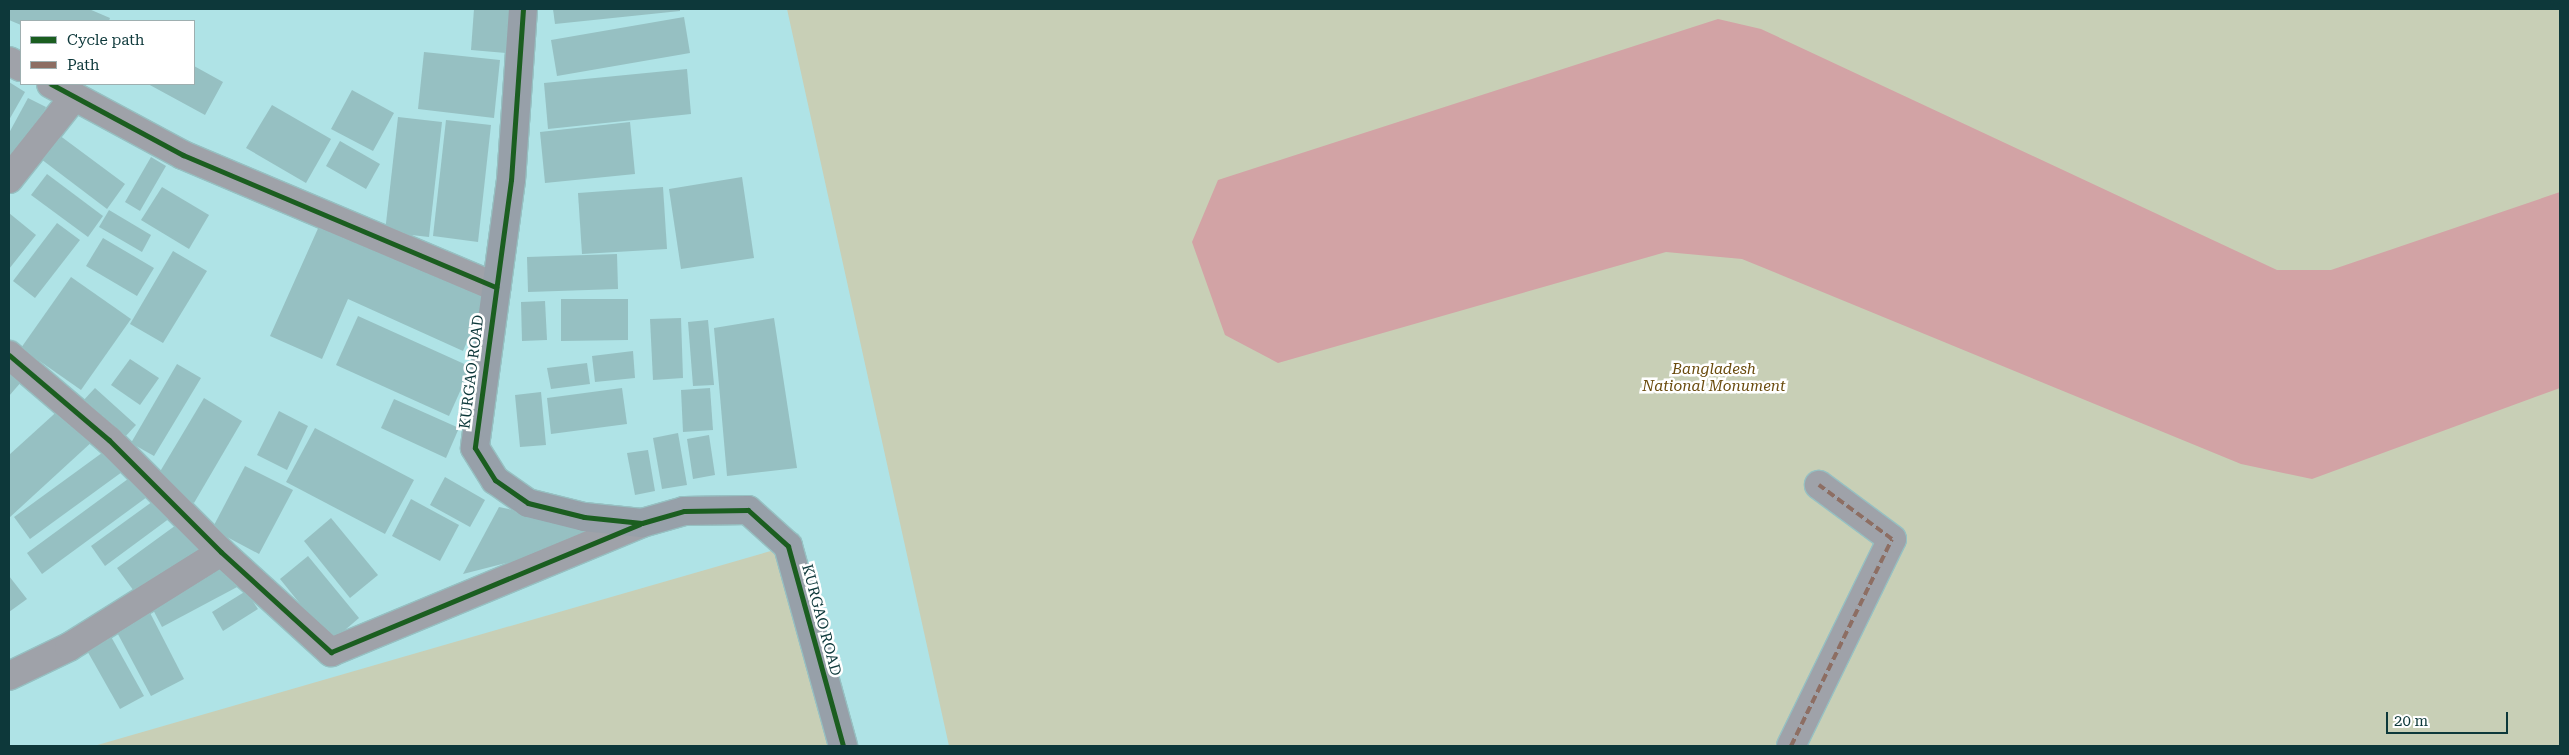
<!DOCTYPE html>
<style>
body{margin:0}
#map{position:relative;width:2569px;height:755px;overflow:hidden;background:#afe3e6;font-family:"Roboto Serif",serif}
div>[style]{position:absolute}
.green>*{inset:0;background:#c8cfb6}
.water>*{inset:0;background:#d2a3a5}
.building>*{inset:0;background:#96c0c2}
.roads{filter:drop-shadow(1px 0 #96c0c2) drop-shadow(-1px 0 #96c0c2) drop-shadow(0 1px #96c0c2) drop-shadow(0 -1px #96c0c2)}
.street>*{height:28px;margin:-14px;padding:0 14px;transform-origin:14px;border-radius:14px;background:#9fa2a9}
.secondary>*{height:28px;margin:-14px;padding:0 14px;transform-origin:14px;border-radius:14px;background:#97a0a9}
.quiet>*{height:4px;margin-top:-2px;transform-origin:0;background:repeating-linear-gradient(90deg,#8d6e63 0 8px,transparent 0 12px)}
.cycleway>*{height:5px;margin:-2.5px;padding:0 2.5px;transform-origin:2.5px;border-radius:2.5px;background:#1b5e20}
span{translate:-50% -50%;white-space:nowrap;text-align:center;line-height:1.15;-webkit-text-stroke:5px #fff;paint-order:stroke}
.park-label{font-size:15px;color:#6a4b0d;font-style:italic}
.street-label{font-size:15px;color:#0d383a}
.frame{position:absolute;inset:0;border:10px solid #0d383a;pointer-events:none}
.legend{position:absolute;left:20px;top:20px;width:175px;height:65px;box-sizing:border-box;background:#fff;border:1px solid #9eafb0;margin:0;padding:6px 9px;list-style:none;font-size:15px;color:#0d383a}
.legend li{display:flex;align-items:center;gap:10px;height:25px}
.legend b{width:25px;border:1px solid #9eafb0}
.scale{position:absolute;left:2386px;top:712px;width:122px;height:22px;box-sizing:border-box;border:2px solid #0d383a;border-top:0;padding-left:6px;font-size:15px;line-height:18px;white-space:nowrap;color:#0d383a;-webkit-text-stroke:4px #fff;paint-order:stroke}
</style>
<div id="map">
<div class="green">
<i style="clip-path:polygon(787px 9px,2560px 9px,2560px 746px,949px 746px)"></i>
<i style="clip-path:polygon(788px 546px,843px 746px,94px 746px)"></i>
</div>
<div class="water">
<i style="clip-path:polygon(1718px 19px,1761px 29px,2277px 270px,2331px 270px,2560px 192px,2560px 388px,2312px 479px,2241px 464px,1742px 259px,1666px 252px,1278px 363px,1225px 335px,1192px 242px,1218px 180px)"></i>
</div>
<div class="building">
<i style="clip-path:polygon(9px 9px,89px 9px,110px 18px,109px 21px,21px 21px,21px 25px,9px 20px)"></i>
<i style="clip-path:polygon(474px 9px,510px 9px,506px 53px,471px 50px)"></i>
<i style="clip-path:polygon(553px 9px,680px 9px,680px 11px,555px 24px)"></i>
<i style="clip-path:polygon(684px 17px,690px 53px,557px 76px,551px 40px)"></i>
<i style="clip-path:polygon(424px 52px,500px 60px,494px 118px,418px 109px)"></i>
<i style="clip-path:polygon(194px 66px,223px 82px,205px 115px,148px 84px,194px 84px)"></i>
<i style="clip-path:polygon(687px 69px,691px 114px,548px 129px,544px 83px)"></i>
<i style="clip-path:polygon(9px 82px,25px 92px,9px 120px)"></i>
<i style="clip-path:polygon(352px 90px,394px 113px,373px 151px,331px 129px)"></i>
<i style="clip-path:polygon(28px 98px,46px 107px,17px 161px,9px 156px,9px 133px)"></i>
<i style="clip-path:polygon(272px 105px,331px 139px,306px 183px,246px 148px)"></i>
<i style="clip-path:polygon(398px 117px,442px 122px,429px 237px,385px 232px)"></i>
<i style="clip-path:polygon(446px 120px,491px 125px,478px 242px,433px 236px)"></i>
<i style="clip-path:polygon(630px 122px,635px 174px,545px 183px,540px 132px)"></i>
<i style="clip-path:polygon(59px 135px,125px 184px,107px 209px,41px 159px)"></i>
<i style="clip-path:polygon(340px 141px,380px 164px,366px 189px,326px 166px)"></i>
<i style="clip-path:polygon(151px 157px,166px 166px,140px 211px,125px 202px)"></i>
<i style="clip-path:polygon(47px 174px,103px 216px,88px 237px,31px 195px)"></i>
<i style="clip-path:polygon(742px 177px,754px 258px,681px 269px,669px 189px)"></i>
<i style="clip-path:polygon(162px 187px,209px 215px,189px 249px,141px 220px)"></i>
<i style="clip-path:polygon(663px 187px,667px 249px,582px 254px,578px 193px)"></i>
<i style="clip-path:polygon(109px 210px,151px 235px,142px 252px,99px 227px)"></i>
<i style="clip-path:polygon(9px 213px,36px 235px,9px 269px)"></i>
<i style="clip-path:polygon(57px 223px,80px 240px,35px 298px,13px 281px)"></i>
<i style="clip-path:polygon(320px 224px,486px 299px,463px 351px,348px 299px,322px 359px,270px 336px)"></i>
<i style="clip-path:polygon(103px 238px,154px 268px,137px 296px,86px 266px)"></i>
<i style="clip-path:polygon(173px 251px,207px 271px,163px 343px,130px 324px)"></i>
<i style="clip-path:polygon(617px 254px,618px 289px,528px 292px,527px 257px)"></i>
<i style="clip-path:polygon(71px 277px,131px 319px,81px 390px,21px 348px)"></i>
<i style="clip-path:polygon(561px 299px,628px 299px,628px 340px,561px 341px)"></i>
<i style="clip-path:polygon(545px 301px,547px 340px,522px 341px,521px 302px)"></i>
<i style="clip-path:polygon(358px 316px,471px 367px,449px 416px,336px 365px)"></i>
<i style="clip-path:polygon(681px 318px,683px 378px,653px 380px,650px 319px)"></i>
<i style="clip-path:polygon(774px 318px,797px 468px,727px 476px,714px 328px)"></i>
<i style="clip-path:polygon(708px 320px,714px 385px,693px 386px,688px 322px)"></i>
<i style="clip-path:polygon(633px 351px,635px 378px,595px 382px,592px 356px)"></i>
<i style="clip-path:polygon(130px 359px,159px 378px,140px 405px,111px 385px)"></i>
<i style="clip-path:polygon(587px 363px,590px 384px,551px 389px,547px 368px)"></i>
<i style="clip-path:polygon(177px 364px,201px 378px,154px 456px,131px 443px)"></i>
<i style="clip-path:polygon(9px 369px,22px 381px,9px 396px)"></i>
<i style="clip-path:polygon(95px 388px,136px 425px,122px 440px,81px 403px)"></i>
<i style="clip-path:polygon(622px 388px,627px 424px,551px 434px,547px 398px)"></i>
<i style="clip-path:polygon(710px 388px,713px 430px,683px 432px,681px 390px)"></i>
<i style="clip-path:polygon(541px 392px,546px 445px,520px 447px,515px 395px)"></i>
<i style="clip-path:polygon(204px 398px,242px 421px,194px 503px,155px 480px)"></i>
<i style="clip-path:polygon(394px 399px,459px 428px,446px 458px,381px 428px)"></i>
<i style="clip-path:polygon(63px 406px,94px 440px,9px 518px,9px 455px)"></i>
<i style="clip-path:polygon(279px 411px,308px 426px,287px 470px,257px 455px)"></i>
<i style="clip-path:polygon(315px 428px,414px 480px,385px 534px,286px 482px)"></i>
<i style="clip-path:polygon(678px 433px,687px 485px,662px 489px,653px 438px)"></i>
<i style="clip-path:polygon(709px 435px,715px 475px,693px 479px,687px 439px)"></i>
<i style="clip-path:polygon(106px 450px,122px 472px,30px 539px,14px 517px)"></i>
<i style="clip-path:polygon(648px 450px,655px 491px,635px 495px,627px 453px)"></i>
<i style="clip-path:polygon(245px 466px,293px 490px,259px 554px,212px 529px)"></i>
<i style="clip-path:polygon(132px 476px,147px 497px,42px 574px,27px 553px)"></i>
<i style="clip-path:polygon(445px 477px,485px 500px,470px 527px,430px 505px)"></i>
<i style="clip-path:polygon(156px 499px,170px 518px,105px 566px,91px 546px)"></i>
<i style="clip-path:polygon(411px 499px,459px 525px,440px 561px,392px 536px)"></i>
<i style="clip-path:polygon(499px 507px,588px 526px,591px 541px,463px 574px)"></i>
<i style="clip-path:polygon(331px 518px,378px 575px,350px 598px,304px 541px)"></i>
<i style="clip-path:polygon(183px 520px,205px 550px,139px 598px,117px 568px)"></i>
<i style="clip-path:polygon(308px 556px,359px 618px,331px 642px,280px 579px)"></i>
<i style="clip-path:polygon(226px 560px,239px 586px,162px 627px,148px 600px)"></i>
<i style="clip-path:polygon(9px 576px,27px 599px,9px 612px)"></i>
<i style="clip-path:polygon(246px 591px,258px 609px,223px 631px,212px 612px)"></i>
<i style="clip-path:polygon(146px 605px,184px 679px,151px 696px,112px 623px)"></i>
<i style="clip-path:polygon(109px 633px,144px 696px,120px 709px,85px 647px)"></i>
</div>
<div class="roads">
<div class="street">
<i style="left:9px;top:61px;width:13px;rotate:27deg"></i>
<i style="left:51px;top:84px;width:150px;rotate:28.3deg"></i>
<i style="left:183px;top:155px;width:340px;rotate:22.9deg"></i>
<i style="left:9px;top:179px;width:105px;rotate:-51.6deg"></i>
<i style="left:9px;top:355px;width:131px;rotate:40.4deg"></i>
<i style="left:109px;top:440px;width:158px;rotate:45deg"></i>
<i style="left:221px;top:552px;width:149px;rotate:42.3deg"></i>
<i style="left:331px;top:652px;width:337px;rotate:-22.5deg"></i>
<i style="left:9px;top:676px;width:67px;rotate:-25.8deg"></i>
<i style="left:69px;top:647px;width:179px;rotate:-32deg"></i>
<i style="left:1791px;top:746px;width:230px;rotate:-64deg"></i>
<i style="left:1892px;top:539px;width:91px;rotate:-143.5deg"></i>
</div>
<div class="secondary">
<i style="left:523px;top:9px;width:171px;rotate:94deg"></i>
<i style="left:511px;top:180px;width:270px;rotate:97.7deg"></i>
<i style="left:475px;top:448px;width:38px;rotate:58deg"></i>
<i style="left:495px;top:480px;width:40px;rotate:34.9deg"></i>
<i style="left:528px;top:503px;width:58px;rotate:14deg"></i>
<i style="left:584px;top:517px;width:58px;rotate:5.9deg"></i>
<i style="left:642px;top:523px;width:44px;rotate:-15.9deg"></i>
<i style="left:684px;top:511px;width:64px;rotate:-0.9deg"></i>
<i style="left:748px;top:510px;width:54px;rotate:42deg"></i>
<i style="left:788px;top:546px;width:207px;rotate:74.6deg"></i>
</div>
</div>
<div class="quiet">
<i style="left:1791px;top:746px;width:230px;rotate:-64deg"></i>
<i style="left:1892px;top:539px;width:91px;rotate:-143.5deg"></i>
</div>
<div class="cycleway">
<i style="left:523px;top:9px;width:171px;rotate:94deg"></i>
<i style="left:511px;top:180px;width:270px;rotate:97.7deg"></i>
<i style="left:475px;top:448px;width:38px;rotate:58deg"></i>
<i style="left:495px;top:480px;width:40px;rotate:34.9deg"></i>
<i style="left:528px;top:503px;width:58px;rotate:14deg"></i>
<i style="left:584px;top:517px;width:58px;rotate:5.9deg"></i>
<i style="left:642px;top:523px;width:44px;rotate:-15.9deg"></i>
<i style="left:684px;top:511px;width:64px;rotate:-0.9deg"></i>
<i style="left:748px;top:510px;width:54px;rotate:42deg"></i>
<i style="left:788px;top:546px;width:207px;rotate:74.6deg"></i>
<i style="left:51px;top:84px;width:150px;rotate:28.3deg"></i>
<i style="left:183px;top:155px;width:340px;rotate:22.9deg"></i>
<i style="left:9px;top:355px;width:131px;rotate:40.4deg"></i>
<i style="left:109px;top:440px;width:158px;rotate:45deg"></i>
<i style="left:221px;top:552px;width:149px;rotate:42.3deg"></i>
<i style="left:331px;top:652px;width:334px;rotate:-22.5deg"></i>
</div>
<div class="park-label">
<span style="left:1714px;top:378px">Bangladesh<br>National Monument</span>
</div>
<div class="street-label">
<span style="left:472px;top:372px;rotate:-83deg">KURGAO ROAD</span>
<span style="left:821px;top:620px;rotate:75deg">KURGAO ROAD</span>
</div>
<div class="frame"></div>
<ul class="legend">
<li><b style="height:6px;background:#1b5e20"></b>Cycle path</li>
<li><b style="height:6px;background:#8d6e63"></b>Path</li>
</ul>
<div class="scale">20 m</div>
</div>
